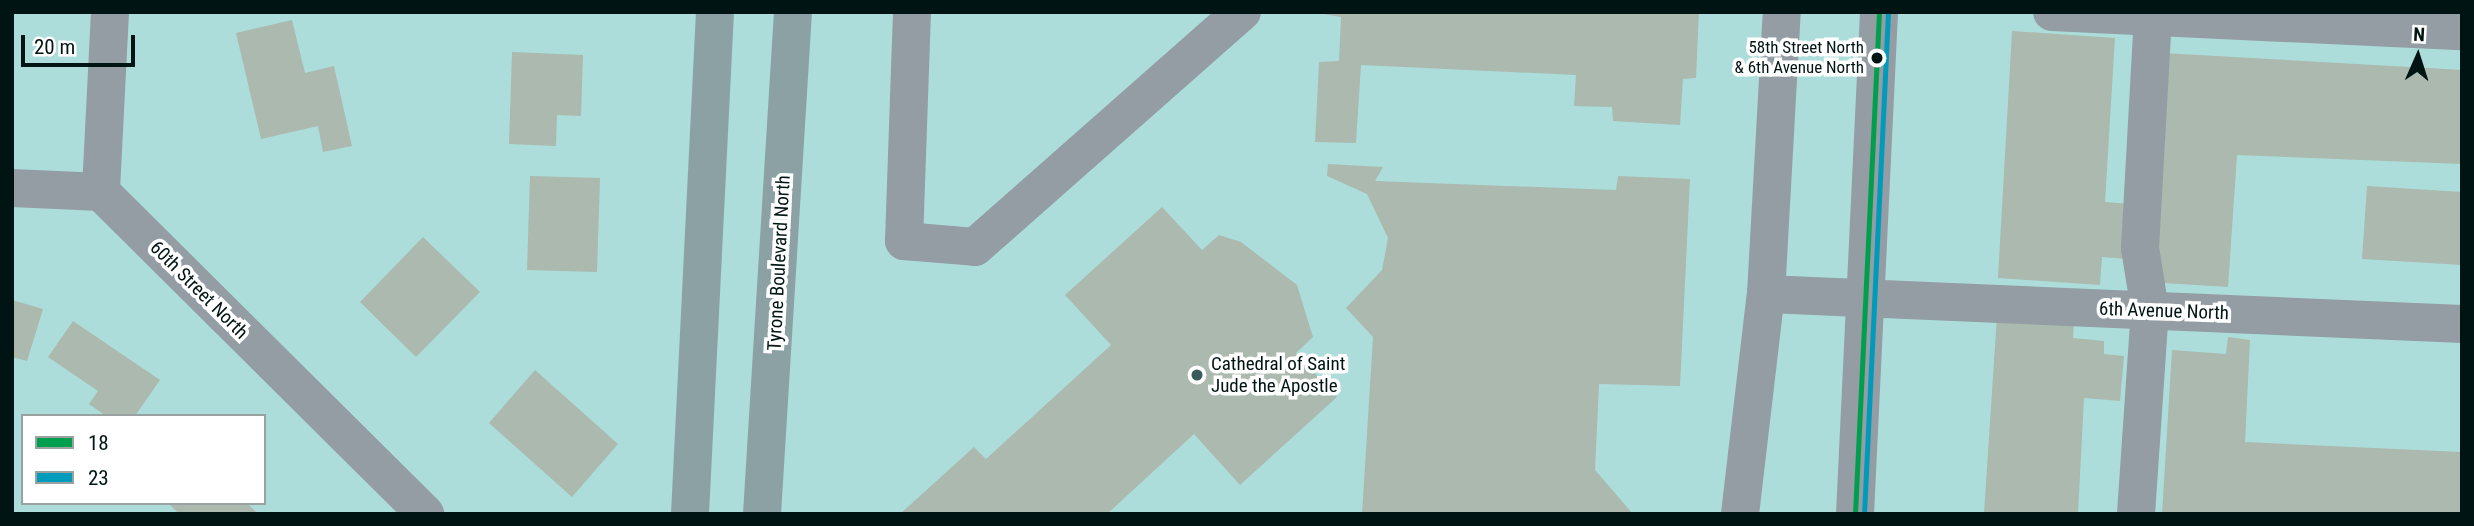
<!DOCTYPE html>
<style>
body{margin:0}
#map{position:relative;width:2474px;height:526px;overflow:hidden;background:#acdddb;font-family:"Roboto Condensed",sans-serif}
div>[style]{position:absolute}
.building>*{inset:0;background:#abb9ae}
.minor>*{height:38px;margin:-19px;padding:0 19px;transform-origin:19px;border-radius:19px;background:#939da3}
.major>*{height:38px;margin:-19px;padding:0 19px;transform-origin:19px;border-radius:19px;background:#8ca1a4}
.bus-1>*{height:5px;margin:-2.5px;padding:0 2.5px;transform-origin:2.5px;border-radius:2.5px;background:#009f4e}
.bus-2>*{height:5px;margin:-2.5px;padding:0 2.5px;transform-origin:2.5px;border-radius:2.5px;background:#009abb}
.dots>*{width:19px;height:19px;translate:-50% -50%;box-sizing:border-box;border:4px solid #fff;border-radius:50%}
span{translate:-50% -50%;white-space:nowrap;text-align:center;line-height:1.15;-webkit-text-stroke:7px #fff;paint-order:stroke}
.bus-label{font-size:17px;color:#001413}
.right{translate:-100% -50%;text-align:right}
.street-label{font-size:19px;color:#001413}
.poi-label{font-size:19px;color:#001413}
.left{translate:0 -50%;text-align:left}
.frame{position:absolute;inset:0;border:14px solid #001413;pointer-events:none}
.legend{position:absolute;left:21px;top:414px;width:245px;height:91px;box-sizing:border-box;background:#fff;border:2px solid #99a1a1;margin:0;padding:9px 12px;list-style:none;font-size:21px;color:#001413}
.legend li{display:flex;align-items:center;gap:14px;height:35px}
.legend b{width:35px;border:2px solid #99a1a1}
.north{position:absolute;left:2383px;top:21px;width:70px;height:70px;-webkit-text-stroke:5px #fff;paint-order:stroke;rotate:3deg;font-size:19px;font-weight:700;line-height:28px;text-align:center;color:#001413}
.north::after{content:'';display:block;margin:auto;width:24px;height:32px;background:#001413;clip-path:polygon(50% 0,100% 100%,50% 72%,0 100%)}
.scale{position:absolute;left:21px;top:35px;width:114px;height:32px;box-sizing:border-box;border:4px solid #001413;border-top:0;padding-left:9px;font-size:21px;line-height:24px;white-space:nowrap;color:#001413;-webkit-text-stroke:5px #fff;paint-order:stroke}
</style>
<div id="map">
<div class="building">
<i style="clip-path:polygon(1311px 12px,1699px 12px,1696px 78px,1683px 79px,1680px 125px,1613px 121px,1612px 107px,1574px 106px,1576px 75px,1361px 65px,1356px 143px,1315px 142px,1319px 62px,1339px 61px,1341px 17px)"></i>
<i style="clip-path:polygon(292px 20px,305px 73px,334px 66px,352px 146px,323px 152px,318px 126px,261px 139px,236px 33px)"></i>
<i style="clip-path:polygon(2012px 31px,2115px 38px,2105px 202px,2131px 204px,2128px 259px,2102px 257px,2100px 285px,1998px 278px)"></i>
<i style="clip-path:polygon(512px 52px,583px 55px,581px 116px,557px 115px,556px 146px,509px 144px)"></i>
<i style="clip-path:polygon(2163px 53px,2462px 70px,2462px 164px,2237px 155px,2228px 287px,2147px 282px)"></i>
<i style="clip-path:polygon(1328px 164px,1383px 167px,1375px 181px,1616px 190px,1618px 176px,1690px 179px,1680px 386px,1599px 384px,1595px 470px,1633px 514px,1362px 514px,1373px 337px,1346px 308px,1382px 270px,1388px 238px,1367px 194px,1327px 176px)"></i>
<i style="clip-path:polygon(530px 176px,600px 178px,597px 272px,527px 270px)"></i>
<i style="clip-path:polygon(2367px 186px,2462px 192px,2462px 265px,2362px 259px)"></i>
<i style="clip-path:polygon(1162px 207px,1202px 250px,1219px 235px,1241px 242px,1297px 285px,1313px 337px,1296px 353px,1337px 397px,1240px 485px,1194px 434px,1107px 514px,900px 514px,974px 447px,986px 459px,1111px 345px,1065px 295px)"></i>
<i style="clip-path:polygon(423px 237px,480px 292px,416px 357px,360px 302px)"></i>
<i style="clip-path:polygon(12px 300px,43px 309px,27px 361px,12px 357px)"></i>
<i style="clip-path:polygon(1997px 315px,2074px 321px,2073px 338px,2104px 341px,2104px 354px,2124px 356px,2120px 401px,2084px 398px,2078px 514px,1984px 514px)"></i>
<i style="clip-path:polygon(73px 321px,160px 380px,135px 416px,106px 416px,89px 404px,98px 391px,48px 357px)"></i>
<i style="clip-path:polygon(2228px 337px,2250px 340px,2245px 442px,2462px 452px,2462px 514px,2162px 514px,2172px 350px,2226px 354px)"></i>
<i style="clip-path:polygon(535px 370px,618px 444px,572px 497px,489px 423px)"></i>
<i style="clip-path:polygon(168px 503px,247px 503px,258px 514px,179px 514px)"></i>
</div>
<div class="minor">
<i style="left:110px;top:12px;width:180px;rotate:92.9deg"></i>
<i style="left:101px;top:192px;width:457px;rotate:44.8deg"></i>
<i style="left:912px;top:12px;width:229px;rotate:92deg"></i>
<i style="left:904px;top:241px;width:71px;rotate:4.8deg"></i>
<i style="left:975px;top:247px;width:356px;rotate:-41.4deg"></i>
<i style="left:2052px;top:12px;width:410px;rotate:2.7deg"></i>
<i style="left:12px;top:188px;width:89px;rotate:2.6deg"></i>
<i style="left:1766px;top:294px;width:282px;rotate:-86.8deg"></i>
<i style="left:1740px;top:514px;width:222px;rotate:-83.3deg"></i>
<i style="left:1766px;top:294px;width:697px;rotate:2.47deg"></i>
<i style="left:1855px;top:514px;width:503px;rotate:-87.26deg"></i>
<i style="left:2136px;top:514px;width:204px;rotate:-86.1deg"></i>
<i style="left:2150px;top:310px;width:63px;rotate:-99.2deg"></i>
<i style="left:2140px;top:248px;width:231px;rotate:-86.8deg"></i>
</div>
<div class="major">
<i style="left:690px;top:514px;width:503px;rotate:-87.15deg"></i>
<i style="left:762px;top:514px;width:503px;rotate:-86.47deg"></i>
</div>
<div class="bus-1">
<i style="left:1855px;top:514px;width:503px;rotate:-87.26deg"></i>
</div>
<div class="bus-2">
<i style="left:1864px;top:514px;width:503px;rotate:-87.26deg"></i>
</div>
<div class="dots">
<i style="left:1877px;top:58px;background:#001413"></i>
<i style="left:1197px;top:375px;background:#3c5a59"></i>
</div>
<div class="bus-label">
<span class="right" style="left:1864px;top:58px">58th Street North<br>&amp; 6th Avenue North</span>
</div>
<div class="street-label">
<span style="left:779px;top:263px;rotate:-87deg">Tyrone Boulevard North</span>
<span style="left:199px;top:290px;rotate:45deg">60th Street North</span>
<span style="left:2164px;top:311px;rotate:2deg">6th Avenue North</span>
</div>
<div class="poi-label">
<span class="left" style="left:1211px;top:375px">Cathedral of Saint<br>Jude the Apostle</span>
</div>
<div class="frame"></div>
<ul class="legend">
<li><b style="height:9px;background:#009f4e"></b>18</li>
<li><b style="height:9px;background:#009abb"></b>23</li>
</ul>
<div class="north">N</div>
<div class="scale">20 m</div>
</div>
